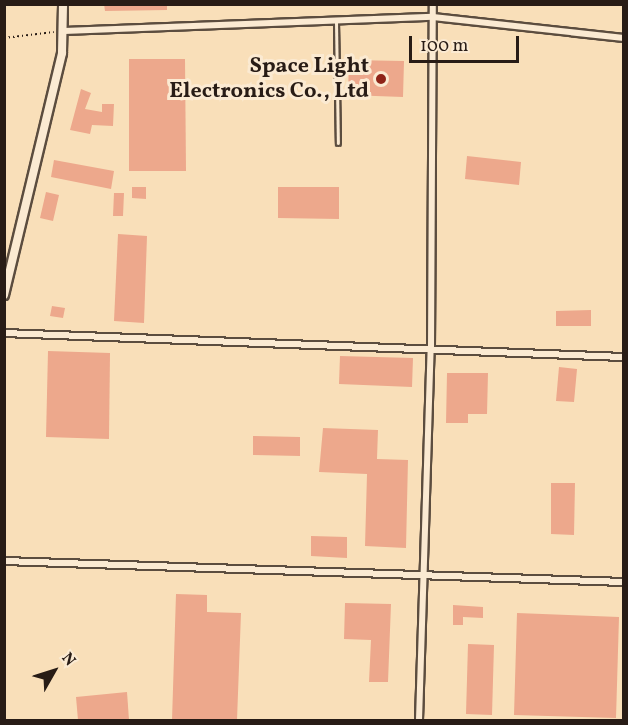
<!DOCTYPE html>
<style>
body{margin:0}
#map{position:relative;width:628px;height:725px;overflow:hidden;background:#f9dfb9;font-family:Vollkorn,serif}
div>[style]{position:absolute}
.building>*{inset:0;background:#eda88c}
.path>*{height:1.5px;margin-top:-0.75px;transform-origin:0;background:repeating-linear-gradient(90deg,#281c16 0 1.5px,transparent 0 4.5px)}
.roads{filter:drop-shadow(2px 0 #5c4d3f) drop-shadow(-2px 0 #5c4d3f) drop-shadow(0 2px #5c4d3f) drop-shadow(0 -2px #5c4d3f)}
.lane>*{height:3px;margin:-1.5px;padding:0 1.5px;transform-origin:1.5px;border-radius:1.5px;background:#fbead2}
.street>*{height:6px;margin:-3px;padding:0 3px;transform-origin:3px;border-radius:3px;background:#fbead2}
.secondary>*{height:8px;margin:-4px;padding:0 4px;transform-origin:4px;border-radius:4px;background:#fbead2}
.dots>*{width:16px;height:16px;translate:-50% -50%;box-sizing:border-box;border:3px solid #fbead2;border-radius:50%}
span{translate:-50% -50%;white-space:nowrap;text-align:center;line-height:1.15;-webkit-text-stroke:6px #fbead2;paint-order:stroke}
.poi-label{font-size:22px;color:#281c16;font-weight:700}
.right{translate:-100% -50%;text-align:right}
.frame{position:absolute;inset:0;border:6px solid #281c16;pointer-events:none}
.north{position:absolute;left:24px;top:641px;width:60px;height:60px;-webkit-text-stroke:4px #fbead2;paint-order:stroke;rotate:51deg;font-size:16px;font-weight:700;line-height:24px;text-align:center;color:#281c16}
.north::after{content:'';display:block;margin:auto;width:21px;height:27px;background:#281c16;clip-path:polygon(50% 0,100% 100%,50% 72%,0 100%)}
.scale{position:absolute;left:409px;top:36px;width:110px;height:27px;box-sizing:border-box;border:3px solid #281c16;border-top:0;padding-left:8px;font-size:18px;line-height:21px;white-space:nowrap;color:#281c16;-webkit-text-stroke:4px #fbead2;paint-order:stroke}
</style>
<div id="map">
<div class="building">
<i style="clip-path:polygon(104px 4px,167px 4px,167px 10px,105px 11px)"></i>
<i style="clip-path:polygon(129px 59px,185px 59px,186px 171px,129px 171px)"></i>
<i style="clip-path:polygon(349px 60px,404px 61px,403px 97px,348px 95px)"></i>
<i style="clip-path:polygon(81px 89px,91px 93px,85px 109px,102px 112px,102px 104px,114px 104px,113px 126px,92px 125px,90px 134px,70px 130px)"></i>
<i style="clip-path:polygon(467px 156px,521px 162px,519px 185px,465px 179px)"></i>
<i style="clip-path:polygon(54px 160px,114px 171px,111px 189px,51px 177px)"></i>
<i style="clip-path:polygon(132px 187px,146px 187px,146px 199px,132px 198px)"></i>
<i style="clip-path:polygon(278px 187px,339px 187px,339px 219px,278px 218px)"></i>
<i style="clip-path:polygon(46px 192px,59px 195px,53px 221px,40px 218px)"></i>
<i style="clip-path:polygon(114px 193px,124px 193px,123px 216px,113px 216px)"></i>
<i style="clip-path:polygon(118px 234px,147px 236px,144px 323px,114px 321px)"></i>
<i style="clip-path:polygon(52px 306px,65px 308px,63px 318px,50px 316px)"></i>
<i style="clip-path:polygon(591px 310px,591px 326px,556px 326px,556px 311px)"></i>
<i style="clip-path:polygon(48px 351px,110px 353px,109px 439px,46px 437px)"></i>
<i style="clip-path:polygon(340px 356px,413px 358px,412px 387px,339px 384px)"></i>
<i style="clip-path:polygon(559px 367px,577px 369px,574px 402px,556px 401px)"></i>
<i style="clip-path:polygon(447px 373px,488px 373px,487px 414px,468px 414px,468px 423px,446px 423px)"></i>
<i style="clip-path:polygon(323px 428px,378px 430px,377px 459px,408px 460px,406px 548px,365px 546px,367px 474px,319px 472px)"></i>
<i style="clip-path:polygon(253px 436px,300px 437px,300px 456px,253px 455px)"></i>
<i style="clip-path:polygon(551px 483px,575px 483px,574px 535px,551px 534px)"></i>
<i style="clip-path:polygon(311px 536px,347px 537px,347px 558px,311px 556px)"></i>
<i style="clip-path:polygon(176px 594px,207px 595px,207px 612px,241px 613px,237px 720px,172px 720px)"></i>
<i style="clip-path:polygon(345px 603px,391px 604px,388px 682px,369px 682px,371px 640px,344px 639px)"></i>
<i style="clip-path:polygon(453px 605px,483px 607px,483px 618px,463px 617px,463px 625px,453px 625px)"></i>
<i style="clip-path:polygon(517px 613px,619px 617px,616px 718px,514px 715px)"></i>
<i style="clip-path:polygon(468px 644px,494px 645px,492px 715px,466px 714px)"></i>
<i style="clip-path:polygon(127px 692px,129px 720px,78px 720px,76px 697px)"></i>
</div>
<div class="path">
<i style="left:4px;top:38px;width:50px;rotate:-6.8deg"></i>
</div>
<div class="roads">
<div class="lane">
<i style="left:336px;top:22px;width:121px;rotate:89.1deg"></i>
</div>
<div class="street">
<i style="left:64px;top:31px;width:369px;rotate:-2.2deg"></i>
<i style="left:433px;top:17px;width:192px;rotate:6.3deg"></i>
<i style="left:4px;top:333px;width:620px;rotate:2.22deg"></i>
<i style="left:4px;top:561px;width:620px;rotate:1.94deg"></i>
<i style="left:419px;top:720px;width:372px;rotate:-88.2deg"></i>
<i style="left:431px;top:348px;width:344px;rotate:-89.7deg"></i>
</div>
<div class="secondary">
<i style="left:4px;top:295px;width:249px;rotate:-76.5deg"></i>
<i style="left:62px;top:53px;width:49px;rotate:-88.8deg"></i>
</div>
</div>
<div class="dots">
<i style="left:381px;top:79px;background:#8f2418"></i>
</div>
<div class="poi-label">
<span class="right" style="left:369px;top:79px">Space Light<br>Electronics Co., Ltd</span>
</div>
<div class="frame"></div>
<div class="north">N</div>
<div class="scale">100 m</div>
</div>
